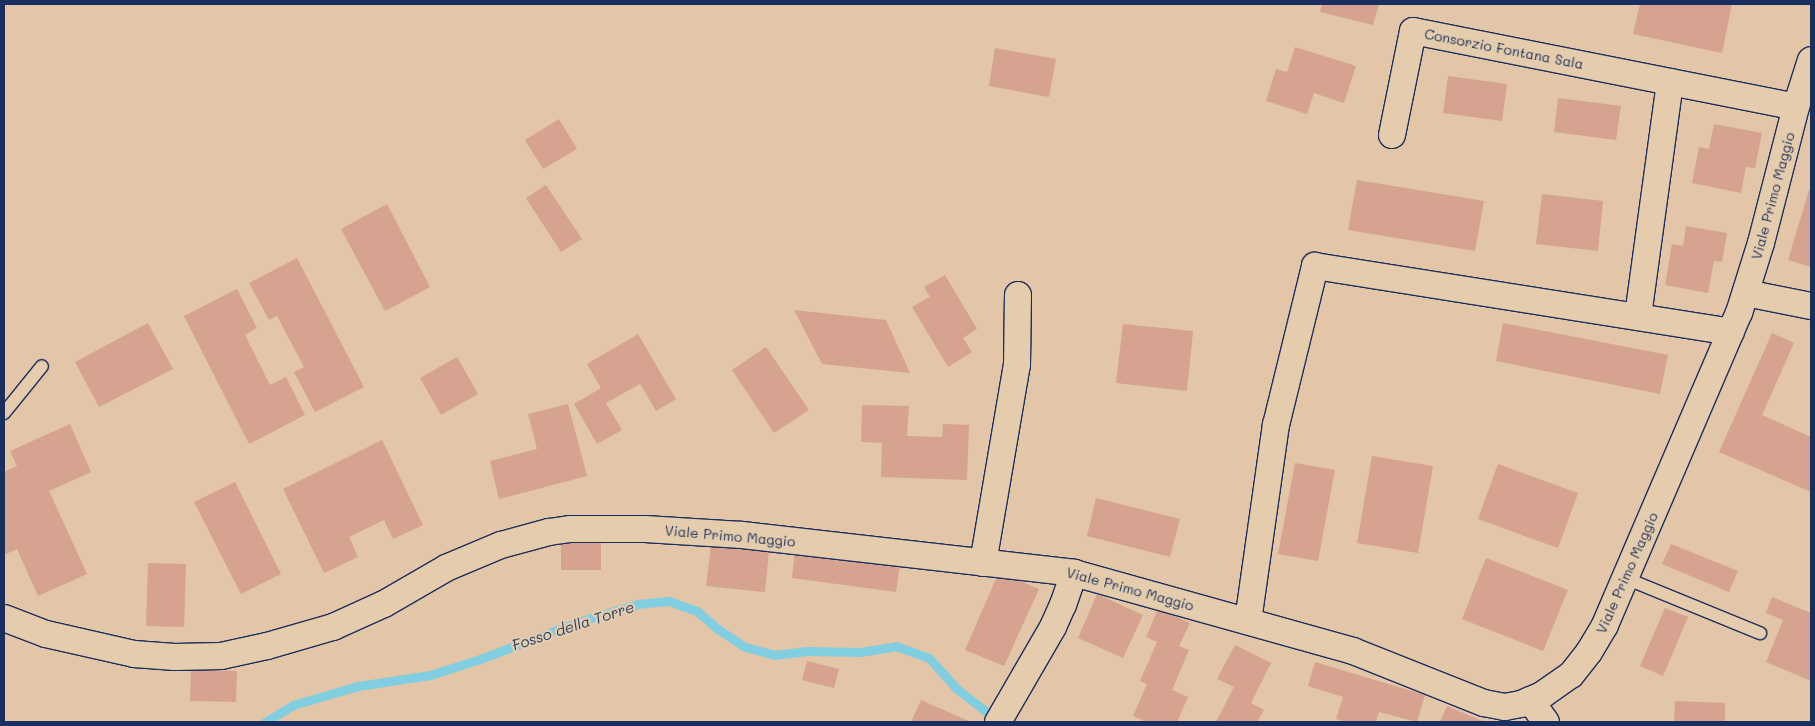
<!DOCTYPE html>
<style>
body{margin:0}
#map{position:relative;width:1815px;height:726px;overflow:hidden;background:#e3c5a7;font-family:Mali,sans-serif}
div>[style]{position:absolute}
.stream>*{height:9px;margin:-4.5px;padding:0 4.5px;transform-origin:4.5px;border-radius:4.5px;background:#82cee1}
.building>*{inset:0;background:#d5a390}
.roads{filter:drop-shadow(1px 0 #1b2f5e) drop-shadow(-1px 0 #1b2f5e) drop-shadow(0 1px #1b2f5e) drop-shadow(0 -1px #1b2f5e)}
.service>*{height:12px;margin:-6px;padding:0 6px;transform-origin:6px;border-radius:6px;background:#e4ccac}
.minor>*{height:26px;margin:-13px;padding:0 13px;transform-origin:13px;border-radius:13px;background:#e4ccac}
span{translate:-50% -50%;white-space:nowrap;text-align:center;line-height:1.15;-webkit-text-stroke:4.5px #e4ccac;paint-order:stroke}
.street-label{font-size:14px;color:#1b2f5e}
.water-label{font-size:15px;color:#253f6b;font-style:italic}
.frame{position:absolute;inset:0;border:5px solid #1b2f5e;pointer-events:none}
</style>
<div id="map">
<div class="stream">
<i style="left:265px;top:722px;width:33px;rotate:-31deg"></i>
<i style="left:293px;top:705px;width:68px;rotate:-16.3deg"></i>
<i style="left:358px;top:686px;width:73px;rotate:-8.7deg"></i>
<i style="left:430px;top:675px;width:52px;rotate:-17.7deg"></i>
<i style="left:480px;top:659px;width:108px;rotate:-20.6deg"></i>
<i style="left:581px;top:621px;width:59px;rotate:-16.6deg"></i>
<i style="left:638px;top:604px;width:31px;rotate:-6deg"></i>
<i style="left:669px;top:601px;width:30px;rotate:20deg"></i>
<i style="left:697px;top:611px;width:28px;rotate:41deg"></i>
<i style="left:718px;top:629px;width:32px;rotate:34deg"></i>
<i style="left:745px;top:647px;width:30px;rotate:15deg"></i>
<i style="left:774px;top:655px;width:33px;rotate:-7deg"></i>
<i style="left:807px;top:651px;width:53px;rotate:1.1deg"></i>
<i style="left:860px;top:652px;width:36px;rotate:-9deg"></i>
<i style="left:896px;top:646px;width:35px;rotate:20deg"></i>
<i style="left:929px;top:658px;width:42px;rotate:47.9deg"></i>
<i style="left:957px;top:689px;width:51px;rotate:37.8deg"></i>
</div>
<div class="building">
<i style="clip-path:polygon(1322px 4px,1379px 4px,1373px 25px,1320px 12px)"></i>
<i style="clip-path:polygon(1640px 4px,1732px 4px,1722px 53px,1633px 34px)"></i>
<i style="clip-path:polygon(1295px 47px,1356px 66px,1344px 103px,1314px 93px,1307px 114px,1266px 101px,1276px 69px,1287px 72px)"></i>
<i style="clip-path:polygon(995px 48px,1056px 59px,1049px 97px,989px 86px)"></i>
<i style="clip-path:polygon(1448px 76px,1507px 84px,1502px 121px,1443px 113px)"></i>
<i style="clip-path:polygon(1558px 98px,1621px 106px,1616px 140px,1554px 132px)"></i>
<i style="clip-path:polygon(559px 119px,577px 149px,543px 169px,525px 140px)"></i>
<i style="clip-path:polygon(1714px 124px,1762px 133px,1755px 168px,1746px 167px,1741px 193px,1692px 183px,1699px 147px,1709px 149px)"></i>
<i style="clip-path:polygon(1357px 180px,1484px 201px,1475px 251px,1348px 230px)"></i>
<i style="clip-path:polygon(546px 185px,582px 239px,561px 252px,526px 198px)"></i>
<i style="clip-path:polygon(1809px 190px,1811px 191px,1811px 267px,1788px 260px)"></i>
<i style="clip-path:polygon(1542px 194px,1603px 201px,1598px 251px,1536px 244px)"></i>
<i style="clip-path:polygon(387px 204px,430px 287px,385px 311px,341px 229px)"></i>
<i style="clip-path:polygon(1686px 226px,1727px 233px,1722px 262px,1714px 261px,1708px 293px,1665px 285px,1672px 244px,1683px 246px)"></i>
<i style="clip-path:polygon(297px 258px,364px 387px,315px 412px,294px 372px,304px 367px,277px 316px,269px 320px,249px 283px)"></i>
<i style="clip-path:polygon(945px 275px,977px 329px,963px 338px,972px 352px,948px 367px,912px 307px,930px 297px,924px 287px)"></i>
<i style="clip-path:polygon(237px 289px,257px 328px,245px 335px,270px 385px,286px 377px,305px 415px,249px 444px,184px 316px)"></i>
<i style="clip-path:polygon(794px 310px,886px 320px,910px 373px,822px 364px)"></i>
<i style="clip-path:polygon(148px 323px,173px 369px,99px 407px,75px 362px)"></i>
<i style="clip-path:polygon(1503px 323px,1668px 355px,1660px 394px,1496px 361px)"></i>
<i style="clip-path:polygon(1123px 324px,1193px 331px,1187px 391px,1116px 383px)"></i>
<i style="clip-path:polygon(1772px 333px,1794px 343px,1762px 415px,1811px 437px,1811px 492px,1719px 452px)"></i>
<i style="clip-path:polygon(638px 334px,676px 399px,656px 411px,640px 384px,606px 403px,622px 430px,597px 444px,574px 404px,601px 388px,587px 364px)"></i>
<i style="clip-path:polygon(766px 347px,809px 410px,774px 433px,732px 370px)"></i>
<i style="clip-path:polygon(457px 357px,478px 394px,441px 415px,420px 378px)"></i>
<i style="clip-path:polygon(568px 404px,587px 476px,499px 499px,490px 461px,537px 449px,528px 414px)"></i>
<i style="clip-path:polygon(862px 405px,909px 406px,907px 436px,942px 437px,943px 424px,969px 425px,967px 480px,881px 477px,882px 443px,861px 442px)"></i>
<i style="clip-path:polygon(70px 424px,91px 472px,49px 491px,87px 574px,38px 596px,17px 549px,4px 555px,4px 472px,17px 466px,10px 451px)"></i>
<i style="clip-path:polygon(382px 440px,423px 525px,393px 539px,384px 520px,349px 537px,358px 557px,324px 573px,283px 489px)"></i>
<i style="clip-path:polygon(1372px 456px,1433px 466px,1418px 553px,1357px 543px)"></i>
<i style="clip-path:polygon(1295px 463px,1335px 470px,1318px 561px,1278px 554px)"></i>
<i style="clip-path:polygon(1498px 464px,1578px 493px,1558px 548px,1478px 519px)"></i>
<i style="clip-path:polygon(235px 482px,281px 574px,241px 594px,194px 502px)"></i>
<i style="clip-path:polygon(1096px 498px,1180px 519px,1170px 557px,1087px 536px)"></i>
<i style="clip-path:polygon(561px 534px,601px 534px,601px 570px,561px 570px)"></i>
<i style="clip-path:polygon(1671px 544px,1738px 571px,1729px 592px,1662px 564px)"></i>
<i style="clip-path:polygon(711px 545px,769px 551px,765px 592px,706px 586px)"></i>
<i style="clip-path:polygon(795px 551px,900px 564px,896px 592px,792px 578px)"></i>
<i style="clip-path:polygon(1486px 558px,1568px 590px,1543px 651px,1462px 619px)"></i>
<i style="clip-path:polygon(148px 563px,186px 564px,184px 627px,146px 626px)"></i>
<i style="clip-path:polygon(999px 572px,1039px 589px,1004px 666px,965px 650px)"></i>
<i style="clip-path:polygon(1097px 594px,1143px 615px,1123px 658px,1078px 638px)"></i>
<i style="clip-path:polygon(1772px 597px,1811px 613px,1811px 681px,1766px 662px,1783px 620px,1766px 613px)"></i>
<i style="clip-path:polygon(1665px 608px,1688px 617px,1663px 676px,1640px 666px)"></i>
<i style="clip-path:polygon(1158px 609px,1190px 623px,1179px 646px,1189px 650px,1172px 690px,1188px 697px,1177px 722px,1146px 722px,1133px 716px,1147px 684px,1140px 681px,1157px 642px,1146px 637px)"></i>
<i style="clip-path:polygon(1235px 645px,1271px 663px,1251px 703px,1264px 710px,1257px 722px,1216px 722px,1234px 687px,1217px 679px)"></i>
<i style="clip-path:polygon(807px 661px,839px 669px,834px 688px,802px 680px)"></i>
<i style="clip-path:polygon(1315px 662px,1425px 695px,1417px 722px,1379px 712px,1376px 722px,1347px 722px,1336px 719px,1343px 697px,1308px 686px)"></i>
<i style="clip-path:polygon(191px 669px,237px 671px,236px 702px,190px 701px)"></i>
<i style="clip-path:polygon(921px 700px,971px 722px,911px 722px)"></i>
<i style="clip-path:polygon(1675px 701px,1725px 703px,1725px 722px,1674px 722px)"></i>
<i style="clip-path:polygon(1447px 706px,1485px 722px,1440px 722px)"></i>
</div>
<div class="roads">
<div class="service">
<i style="left:4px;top:413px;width:60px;rotate:-51deg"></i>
<i style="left:1625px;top:578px;width:146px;rotate:22.2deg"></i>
</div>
<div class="minor">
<i style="left:1392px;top:135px;width:106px;rotate:-78.6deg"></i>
<i style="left:1413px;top:31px;width:390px;rotate:11.2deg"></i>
<i style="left:1746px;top:293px;width:66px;rotate:11.3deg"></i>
<i style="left:1638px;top:316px;width:236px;rotate:-82.2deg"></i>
<i style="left:983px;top:563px;width:201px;rotate:-80.3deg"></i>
<i style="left:1017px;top:365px;width:70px;rotate:-89.2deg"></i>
<i style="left:4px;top:618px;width:45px;rotate:20.9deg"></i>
<i style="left:46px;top:634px;width:90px;rotate:12.8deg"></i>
<i style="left:134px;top:654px;width:41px;rotate:4.2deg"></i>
<i style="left:175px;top:657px;width:46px;rotate:-1.2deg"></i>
<i style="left:221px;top:656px;width:47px;rotate:-12.3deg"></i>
<i style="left:267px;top:646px;width:69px;rotate:-16.1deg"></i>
<i style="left:333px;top:627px;width:56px;rotate:-24.3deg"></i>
<i style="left:384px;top:604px;width:72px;rotate:-30.1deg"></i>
<i style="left:446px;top:568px;width:60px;rotate:-22.7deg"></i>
<i style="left:501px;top:545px;width:50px;rotate:-15.2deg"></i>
<i style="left:549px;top:532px;width:22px;rotate:-8deg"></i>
<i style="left:571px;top:529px;width:74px"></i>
<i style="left:645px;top:529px;width:97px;rotate:3.5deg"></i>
<i style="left:742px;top:535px;width:334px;rotate:6.5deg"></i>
<i style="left:1074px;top:573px;width:290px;rotate:15.6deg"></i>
<i style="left:1353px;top:651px;width:141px;rotate:21.7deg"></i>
<i style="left:1484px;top:703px;width:21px;rotate:11deg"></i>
<i style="left:1505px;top:707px;width:16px;rotate:-11deg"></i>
<i style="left:1521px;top:704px;width:23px;rotate:-23deg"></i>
<i style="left:1542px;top:695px;width:35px;rotate:-35deg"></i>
<i style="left:1571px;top:675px;width:29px;rotate:-52deg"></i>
<i style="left:1589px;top:652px;width:31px;rotate:-59deg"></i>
<i style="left:1605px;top:625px;width:340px;rotate:-66.8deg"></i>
<i style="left:1739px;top:313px;width:73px;rotate:-72.6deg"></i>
<i style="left:1761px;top:243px;width:140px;rotate:-75.6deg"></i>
<i style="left:1796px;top:107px;width:49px;rotate:-72.3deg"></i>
<i style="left:1248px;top:621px;width:198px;rotate:-81.9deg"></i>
<i style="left:1276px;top:425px;width:164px;rotate:-76.2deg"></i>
<i style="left:1315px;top:266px;width:421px;rotate:9deg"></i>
<i style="left:1530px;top:700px;width:27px;rotate:54deg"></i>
<i style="left:998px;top:722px;width:110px;rotate:-59.9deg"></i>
<i style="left:1053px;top:627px;width:24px;rotate:-66deg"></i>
<i style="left:1063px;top:605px;width:34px;rotate:-71deg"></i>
</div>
</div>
<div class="street-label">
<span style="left:1504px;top:49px;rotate:11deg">Consorzio Fontana Sala</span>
<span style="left:1773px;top:196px;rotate:-75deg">Viale Primo Maggio</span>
<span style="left:730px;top:536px;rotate:5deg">Viale Primo Maggio</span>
<span style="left:1627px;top:573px;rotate:-66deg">Viale Primo Maggio</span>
<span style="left:1130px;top:589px;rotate:15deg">Viale Primo Maggio</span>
</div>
<div class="water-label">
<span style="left:573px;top:626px;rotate:-18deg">Fosso della Torre</span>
</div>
<div class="frame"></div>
</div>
